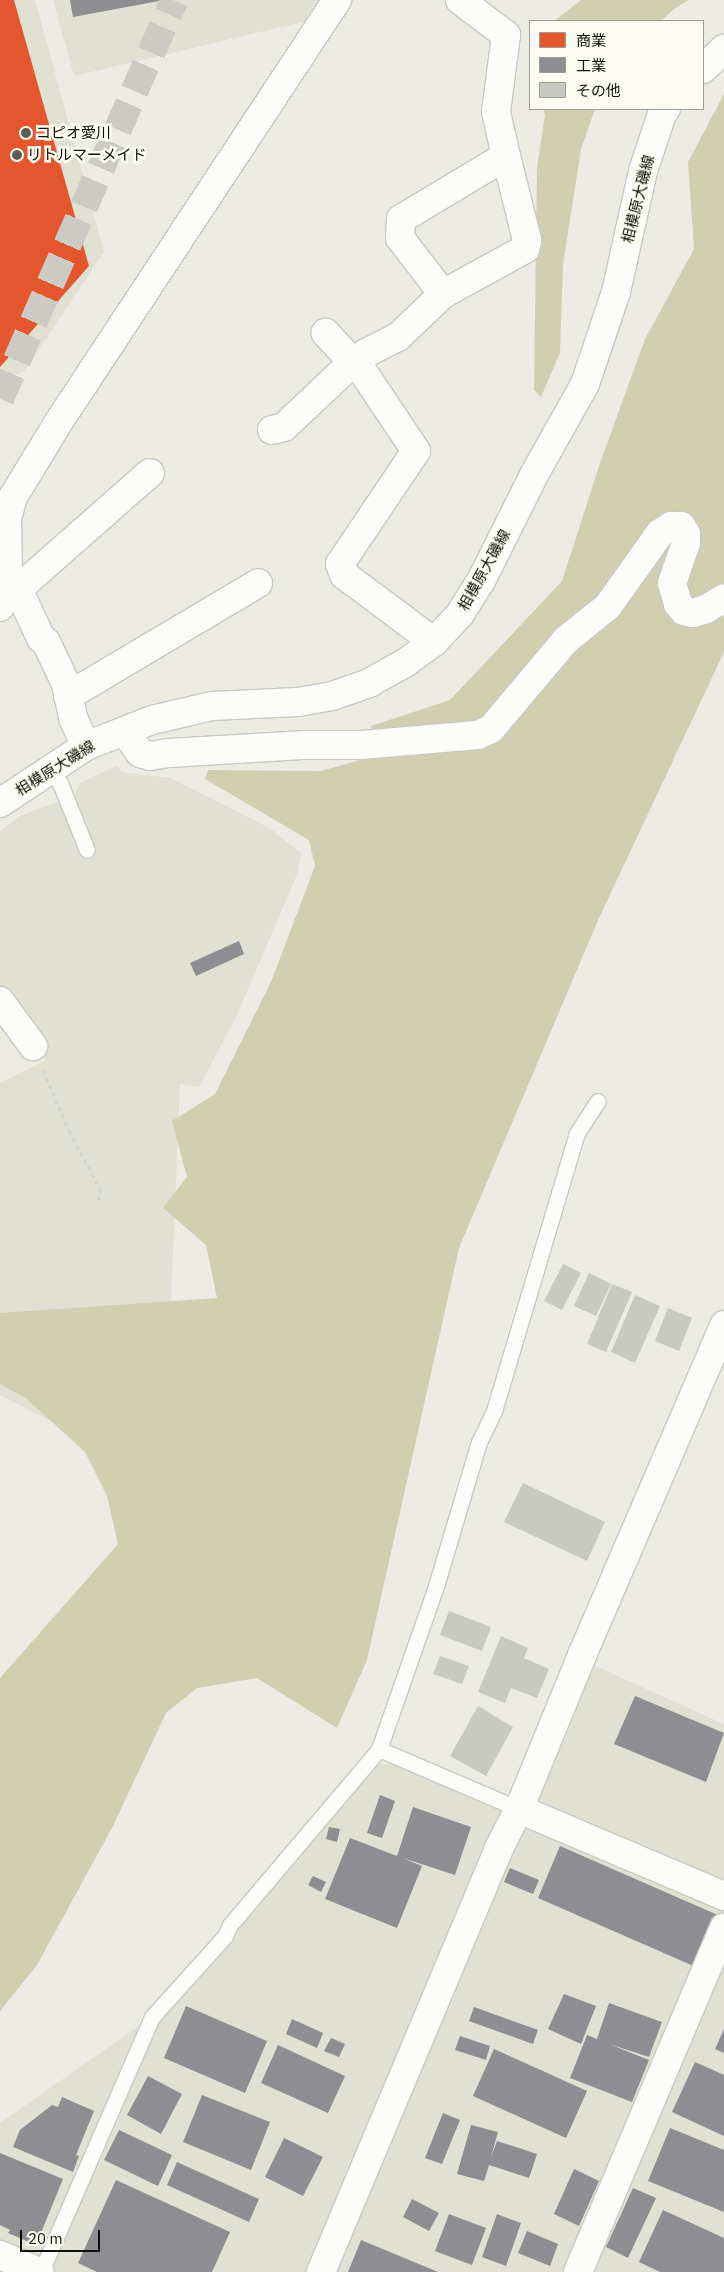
<!DOCTYPE html>
<meta charset="utf-8">
<style>
body{margin:0}
#map{position:relative;width:724px;height:2272px;overflow:hidden;background:#ecece5;font-family:"IBM Plex Sans","Noto Sans JP",sans-serif}
div>[style]{position:absolute}
.built>*{inset:0;background:#e0e0d3}
.forest>*{inset:0;background:#d0d0b1}
.shops>*{inset:0;background:#e4572e}
.industry>*{inset:0;background:#8d8d92}
.building>*{inset:0;background:#c9c9c3}
.highway-tunnel>*{height:28px;margin-top:-14px;transform-origin:0;background:repeating-linear-gradient(90deg,#cbcbc4 0 28px,transparent 0 42px)}
.path>*{height:3px;margin-top:-1.5px;transform-origin:0;background:repeating-linear-gradient(90deg,#d4d4d1 0 4px,transparent 0 8px)}
.roads{filter:drop-shadow(1px 0 #c9c9c4) drop-shadow(-1px 0 #c9c9c4) drop-shadow(0 1px #c9c9c4) drop-shadow(0 -1px #c9c9c4)}
.lane>*{height:15px;margin:-7.5px;padding:0 7.5px;transform-origin:7.5px;border-radius:7.5px;background:#fcfcfb}
.street>*{height:28px;margin:-14px;padding:0 14px;transform-origin:14px;border-radius:14px;background:#fcfcfb}
.primary>*{height:28px;margin:-14px;padding:0 14px;transform-origin:14px;border-radius:14px;background:#fcfcfb}
.dots>*{width:14px;height:14px;translate:-50% -50%;box-sizing:border-box;border:2px solid #fcfdf0;border-radius:50%}
span{translate:-50% -50%;white-space:nowrap;text-align:center;line-height:1.15;-webkit-text-stroke:5px #fcfdf0;paint-order:stroke}
.poi-label{font-size:15px;color:#10100b}
.left{translate:0 -50%;text-align:left}
.street-label{font-size:15px;color:#10100b}
.legend{position:absolute;left:529px;top:20px;width:175px;height:90px;box-sizing:border-box;background:#fcfdf0;border:1px solid #9e9e94;margin:0;padding:6px 9px;list-style:none;font-size:15px;color:#10100b}
.legend li{display:flex;align-items:center;gap:10px;height:25px}
.legend b{width:25px;border:1px solid #9e9e94}
.scale{position:absolute;left:20px;top:2230px;width:80px;height:22px;box-sizing:border-box;border:2px solid #10100b;border-top:0;padding-left:6px;font-size:15px;line-height:18px;white-space:nowrap;color:#10100b;-webkit-text-stroke:4px #fcfdf0;paint-order:stroke}
</style>
<div id="map">
<div class="built">
<i style="clip-path:polygon(0 0,35px 0,104px 252px,24px 372px,0 379px)"></i>
<i style="clip-path:polygon(53px 0,324px 0,308px 24px,303px 22px,74px 76px)"></i>
<i style="clip-path:polygon(116px 766px,123px 772px,171px 778px,271px 829px,301px 853px,298px 872px,236px 1017px,199px 1087px,180px 1084px,170px 1325px,116px 1455px,0 1395px,0 1083px,45px 1061px,43px 1055px,49px 1051px,0 985px,0 831px,22px 815px,75px 795px,80px 783px)"></i>
<i style="clip-path:polygon(587px 1662px,724px 1724px,724px 2272px,0 2272px,0 2123px,136px 2028px,160px 2019px,232px 1939px,235px 1931px,373px 1765px,392px 1763px,525px 1819px)"></i>
</div>
<div class="forest">
<i style="clip-path:polygon(581px 0,689px 0,675px 8px,661px 21px,554px 21px)"></i>
<i style="clip-path:polygon(724px 94px,724px 652px,599px 918px,459px 1248px,367px 1660px,337px 1728px,257px 1678px,197px 1688px,166px 1713px,112px 1828px,37px 1965px,0 2011px,0 1678px,118px 1544px,107px 1496px,85px 1452px,27px 1399px,0 1384px,0 1313px,217px 1298px,206px 1245px,163px 1208px,187px 1177px,172px 1121px,215px 1094px,271px 982px,315px 866px,309px 840px,205px 779px,208px 770px,321px 771px,374px 756px,371px 726px,450px 700px,562px 581px,600px 463px,645px 339px,694px 249px,688px 162px)"></i>
<i style="clip-path:polygon(543px 109px,595px 109px,581px 149px,563px 265px,560px 353px,541px 397px,534px 390px,537px 168px,545px 115px)"></i>
</div>
<div class="shops">
<i style="clip-path:polygon(0 0,14px 0,89px 266px,0 367px)"></i>
</div>
<div class="industry">
<i style="clip-path:polygon(70px 0,159px 0,159px 1px,73px 17px)"></i>
<i style="clip-path:polygon(239px 941px,244px 954px,196px 976px,190px 963px)"></i>
<i style="clip-path:polygon(635px 1696px,724px 1733px,706px 1782px,614px 1744px)"></i>
<i style="clip-path:polygon(380px 1795px,395px 1801px,382px 1838px,367px 1833px)"></i>
<i style="clip-path:polygon(413px 1807px,471px 1827px,455px 1875px,403px 1858px,422px 1866px,397px 1928px,325px 1899px,350px 1838px,397px 1856px)"></i>
<i style="clip-path:polygon(329px 1827px,340px 1829px,337px 1842px,326px 1839px)"></i>
<i style="clip-path:polygon(560px 1846px,720px 1916px,698px 1968px,538px 1898px)"></i>
<i style="clip-path:polygon(510px 1868px,539px 1880px,533px 1894px,504px 1882px)"></i>
<i style="clip-path:polygon(313px 1876px,326px 1882px,321px 1892px,308px 1885px)"></i>
<i style="clip-path:polygon(564px 1994px,596px 2006px,581px 2044px,548px 2029px)"></i>
<i style="clip-path:polygon(609px 2003px,662px 2022px,649px 2057px,609px 2044px,649px 2060px,632px 2102px,570px 2078px,587px 2035px,597px 2039px)"></i>
<i style="clip-path:polygon(186px 2006px,267px 2041px,245px 2093px,164px 2058px)"></i>
<i style="clip-path:polygon(474px 2007px,538px 2030px,533px 2044px,469px 2021px)"></i>
<i style="clip-path:polygon(292px 2019px,323px 2033px,317px 2048px,286px 2034px)"></i>
<i style="clip-path:polygon(724px 2029px,724px 2053px,715px 2049px)"></i>
<i style="clip-path:polygon(460px 2036px,490px 2046px,486px 2060px,455px 2050px)"></i>
<i style="clip-path:polygon(331px 2038px,345px 2044px,339px 2057px,324px 2051px)"></i>
<i style="clip-path:polygon(278px 2045px,345px 2076px,328px 2113px,261px 2083px)"></i>
<i style="clip-path:polygon(494px 2049px,587px 2091px,566px 2138px,473px 2096px)"></i>
<i style="clip-path:polygon(695px 2062px,724px 2075px,724px 2136px,672px 2112px)"></i>
<i style="clip-path:polygon(148px 2076px,182px 2094px,161px 2134px,127px 2115px)"></i>
<i style="clip-path:polygon(202px 2095px,270px 2122px,251px 2170px,183px 2142px)"></i>
<i style="clip-path:polygon(62px 2097px,94px 2111px,76px 2155px,79px 2156px,73px 2172px,13px 2147px,20px 2130px,52px 2105px,58px 2107px)"></i>
<i style="clip-path:polygon(443px 2113px,460px 2120px,442px 2164px,425px 2158px)"></i>
<i style="clip-path:polygon(471px 2125px,498px 2132px,491px 2157px,497px 2141px,537px 2154px,529px 2178px,489px 2165px,484px 2181px,457px 2174px)"></i>
<i style="clip-path:polygon(670px 2128px,724px 2150px,724px 2212px,648px 2181px)"></i>
<i style="clip-path:polygon(119px 2130px,172px 2155px,158px 2186px,104px 2160px)"></i>
<i style="clip-path:polygon(284px 2138px,323px 2157px,303px 2196px,265px 2177px)"></i>
<i style="clip-path:polygon(0 2153px,63px 2179px,36px 2245px,8px 2233px,10px 2230px,0 2225px)"></i>
<i style="clip-path:polygon(177px 2162px,259px 2199px,249px 2222px,167px 2185px)"></i>
<i style="clip-path:polygon(574px 2169px,599px 2181px,579px 2226px,554px 2214px)"></i>
<i style="clip-path:polygon(116px 2180px,230px 2232px,212px 2272px,97px 2272px,78px 2263px)"></i>
<i style="clip-path:polygon(633px 2188px,656px 2198px,628px 2258px,606px 2247px)"></i>
<i style="clip-path:polygon(412px 2199px,439px 2213px,429px 2231px,403px 2217px)"></i>
<i style="clip-path:polygon(663px 2210px,724px 2238px,724px 2272px,660px 2272px,639px 2262px)"></i>
<i style="clip-path:polygon(449px 2214px,486px 2228px,472px 2265px,435px 2251px)"></i>
<i style="clip-path:polygon(497px 2214px,521px 2223px,506px 2266px,482px 2257px)"></i>
<i style="clip-path:polygon(527px 2231px,558px 2244px,550px 2266px,518px 2253px)"></i>
<i style="clip-path:polygon(361px 2240px,438px 2272px,348px 2272px)"></i>
</div>
<div class="building">
<i style="clip-path:polygon(563px 1264px,581px 1273px,562px 1310px,544px 1301px)"></i>
<i style="clip-path:polygon(589px 1273px,611px 1284px,596px 1316px,574px 1306px)"></i>
<i style="clip-path:polygon(612px 1284px,632px 1292px,606px 1352px,587px 1344px)"></i>
<i style="clip-path:polygon(635px 1295px,660px 1306px,635px 1363px,611px 1352px)"></i>
<i style="clip-path:polygon(668px 1308px,692px 1318px,679px 1351px,655px 1341px)"></i>
<i style="clip-path:polygon(523px 1483px,605px 1522px,587px 1561px,504px 1522px)"></i>
<i style="clip-path:polygon(449px 1611px,491px 1627px,482px 1651px,440px 1635px)"></i>
<i style="clip-path:polygon(501px 1636px,528px 1648px,524px 1658px,549px 1669px,537px 1698px,511px 1688px,505px 1703px,478px 1692px)"></i>
<i style="clip-path:polygon(440px 1656px,469px 1666px,462px 1684px,433px 1674px)"></i>
<i style="clip-path:polygon(478px 1706px,513px 1727px,486px 1776px,450px 1756px)"></i>
</div>
<div class="highway-tunnel">
<i style="left:0;top:399px;width:435px;rotate:-66.4deg"></i>
</div>
<div class="path">
<i style="left:43px;top:1070px;width:66px;rotate:66.9deg"></i>
<i style="left:69px;top:1131px;width:66px;rotate:61.9deg"></i>
<i style="left:100px;top:1189px;width:11px;rotate:95deg"></i>
</div>
<div class="roads">
<div class="lane">
<i style="left:50px;top:770px;width:16px;rotate:52deg"></i>
<i style="left:60px;top:783px;width:72px;rotate:68.1deg"></i>
<i style="left:379px;top:1749px;width:152px;rotate:23.2deg"></i>
<i style="left:41px;top:2272px;width:278px;rotate:-66.5deg"></i>
<i style="left:152px;top:2017px;width:109px;rotate:-48deg"></i>
<i style="left:225px;top:1936px;width:12px;rotate:-66deg"></i>
<i style="left:230px;top:1925px;width:231px;rotate:-49.7deg"></i>
<i style="left:379px;top:1749px;width:173px;rotate:-70.7deg"></i>
<i style="left:436px;top:1586px;width:150px;rotate:-73.4deg"></i>
<i style="left:479px;top:1442px;width:34px;rotate:-64deg"></i>
<i style="left:494px;top:1411px;width:290px;rotate:-73.4deg"></i>
<i style="left:577px;top:1133px;width:38px;rotate:-57deg"></i>
</div>
<div class="street">
<i style="left:460px;top:0;width:58px;rotate:37.3deg"></i>
<i style="left:506px;top:35px;width:78px;rotate:97.4deg"></i>
<i style="left:496px;top:112px;width:45px;rotate:77.2deg"></i>
<i style="left:272px;top:430px;width:12px;rotate:-14deg"></i>
<i style="left:284px;top:427px;width:98px;rotate:-43.3deg"></i>
<i style="left:355px;top:360px;width:8px;rotate:-157deg"></i>
<i style="left:348px;top:357px;width:33px;rotate:-133deg"></i>
<i style="left:11px;top:593px;width:18px;rotate:38deg"></i>
<i style="left:25px;top:604px;width:38px;rotate:65deg"></i>
<i style="left:41px;top:638px;width:6px;rotate:39deg"></i>
<i style="left:46px;top:642px;width:47px;rotate:64.5deg"></i>
<i style="left:66px;top:684px;width:35px;rotate:78deg"></i>
<i style="left:73px;top:718px;width:31px;rotate:65deg"></i>
<i style="left:16px;top:597px;width:18px;rotate:-56deg"></i>
<i style="left:26px;top:582px;width:165px;rotate:-41.3deg"></i>
<i style="left:0;top:607px;width:7px;rotate:-74deg"></i>
<i style="left:2px;top:600px;width:11px;rotate:-38deg"></i>
<i style="left:11px;top:593px;width:13px;rotate:-103deg"></i>
<i style="left:8px;top:580px;width:61px;rotate:-90.9deg"></i>
<i style="left:7px;top:519px;width:23px;rotate:-75deg"></i>
<i style="left:13px;top:497px;width:87px;rotate:-58.7deg"></i>
<i style="left:58px;top:423px;width:507px;rotate:-56.59deg"></i>
<i style="left:434px;top:642px;width:112px;rotate:-143.3deg"></i>
<i style="left:344px;top:575px;width:12px;rotate:-110deg"></i>
<i style="left:340px;top:564px;width:136px;rotate:-56.1deg"></i>
<i style="left:416px;top:451px;width:110px;rotate:-123.8deg"></i>
<i style="left:355px;top:360px;width:13px;rotate:-32deg"></i>
<i style="left:366px;top:353px;width:36px;rotate:-27deg"></i>
<i style="left:398px;top:337px;width:62px;rotate:-43.7deg"></i>
<i style="left:443px;top:294px;width:94px;rotate:-28.8deg"></i>
<i style="left:525px;top:249px;width:9px;rotate:-77deg"></i>
<i style="left:527px;top:240px;width:87px;rotate:-104deg"></i>
<i style="left:506px;top:156px;width:122px;rotate:149deg"></i>
<i style="left:401px;top:219px;width:19px;rotate:93deg"></i>
<i style="left:400px;top:238px;width:71px;rotate:52.5deg"></i>
<i style="left:68px;top:696px;width:221px;rotate:-30.7deg"></i>
<i style="left:124px;top:731px;width:27px;rotate:54deg"></i>
<i style="left:140px;top:753px;width:10px;rotate:17deg"></i>
<i style="left:150px;top:756px;width:19px;rotate:-9deg"></i>
<i style="left:169px;top:753px;width:133px;rotate:-3.4deg"></i>
<i style="left:302px;top:745px;width:59px"></i>
<i style="left:361px;top:745px;width:117px;rotate:-4.9deg"></i>
<i style="left:478px;top:735px;width:14px;rotate:-25deg"></i>
<i style="left:491px;top:729px;width:116px;rotate:-49.9deg"></i>
<i style="left:566px;top:640px;width:54px;rotate:-39deg"></i>
<i style="left:608px;top:606px;width:90px;rotate:-54.5deg"></i>
<i style="left:660px;top:533px;width:13px;rotate:-32deg"></i>
<i style="left:671px;top:526px;width:10px"></i>
<i style="left:681px;top:526px;width:9px;rotate:58deg"></i>
<i style="left:686px;top:534px;width:9px;rotate:90deg"></i>
<i style="left:686px;top:543px;width:42px;rotate:109.3deg"></i>
<i style="left:672px;top:583px;width:22px;rotate:74deg"></i>
<i style="left:678px;top:604px;width:9px;rotate:49deg"></i>
<i style="left:684px;top:611px;width:9px;rotate:13deg"></i>
<i style="left:693px;top:613px;width:14px;rotate:-17deg"></i>
<i style="left:706px;top:609px;width:21px;rotate:-31deg"></i>
<i style="left:0;top:1001px;width:56px;rotate:53.7deg"></i>
<i style="left:519px;top:1809px;width:223px;rotate:23deg"></i>
<i style="left:0;top:2255px;width:43px;rotate:23.6deg"></i>
<i style="left:321px;top:2272px;width:458px;rotate:-67.2deg"></i>
<i style="left:498px;top:1850px;width:46px;rotate:-62.9deg"></i>
<i style="left:519px;top:1809px;width:169px;rotate:-67.7deg"></i>
<i style="left:583px;top:1653px;width:357px;rotate:-66.7deg"></i>
<i style="left:578px;top:2272px;width:374px;rotate:-67deg"></i>
</div>
<div class="primary">
<i style="left:703px;top:69px;width:29px;rotate:-44deg"></i>
<i style="left:0;top:803px;width:103px;rotate:-33.5deg"></i>
<i style="left:86px;top:746px;width:71px;rotate:-21.5deg"></i>
<i style="left:152px;top:720px;width:62px;rotate:-13.1deg"></i>
<i style="left:212px;top:706px;width:86px;rotate:-2.7deg"></i>
<i style="left:298px;top:702px;width:35px;rotate:-10deg"></i>
<i style="left:332px;top:696px;width:39px;rotate:-19deg"></i>
<i style="left:369px;top:683px;width:41px;rotate:-29.1deg"></i>
<i style="left:405px;top:663px;width:36px;rotate:-36deg"></i>
<i style="left:434px;top:642px;width:38px;rotate:-47deg"></i>
<i style="left:460px;top:614px;width:39px;rotate:-58deg"></i>
<i style="left:481px;top:581px;width:121px;rotate:-63.4deg"></i>
<i style="left:535px;top:473px;width:102px;rotate:-60.7deg"></i>
<i style="left:585px;top:384px;width:97px;rotate:-71.4deg"></i>
<i style="left:616px;top:292px;width:124px;rotate:-77.4deg"></i>
<i style="left:643px;top:171px;width:60px;rotate:-71.6deg"></i>
<i style="left:662px;top:114px;width:6px;rotate:-51deg"></i>
</div>
</div>
<div class="dots">
<i style="left:26px;top:133px;background:#5d5d57"></i>
<i style="left:17px;top:155px;background:#5d5d57"></i>
</div>
<div class="poi-label">
<span class="left" style="left:36px;top:133px">コピオ愛川</span>
<span class="left" style="left:27px;top:155px">リトルマーメイド</span>
</div>
<div class="street-label">
<span style="left:638px;top:199px;rotate:-76deg">相模原大磯線</span>
<span style="left:484px;top:570px;rotate:-61deg">相模原大磯線</span>
<span style="left:55px;top:768px;rotate:-32deg">相模原大磯線</span>
</div>
<ul class="legend">
<li><b style="height:14px;background:#e4572e"></b>商業</li>
<li><b style="height:14px;background:#8d8d92"></b>工業</li>
<li><b style="height:14px;background:#c9c9c3"></b>その他</li>
</ul>
<div class="scale">20 m</div>
</div>
